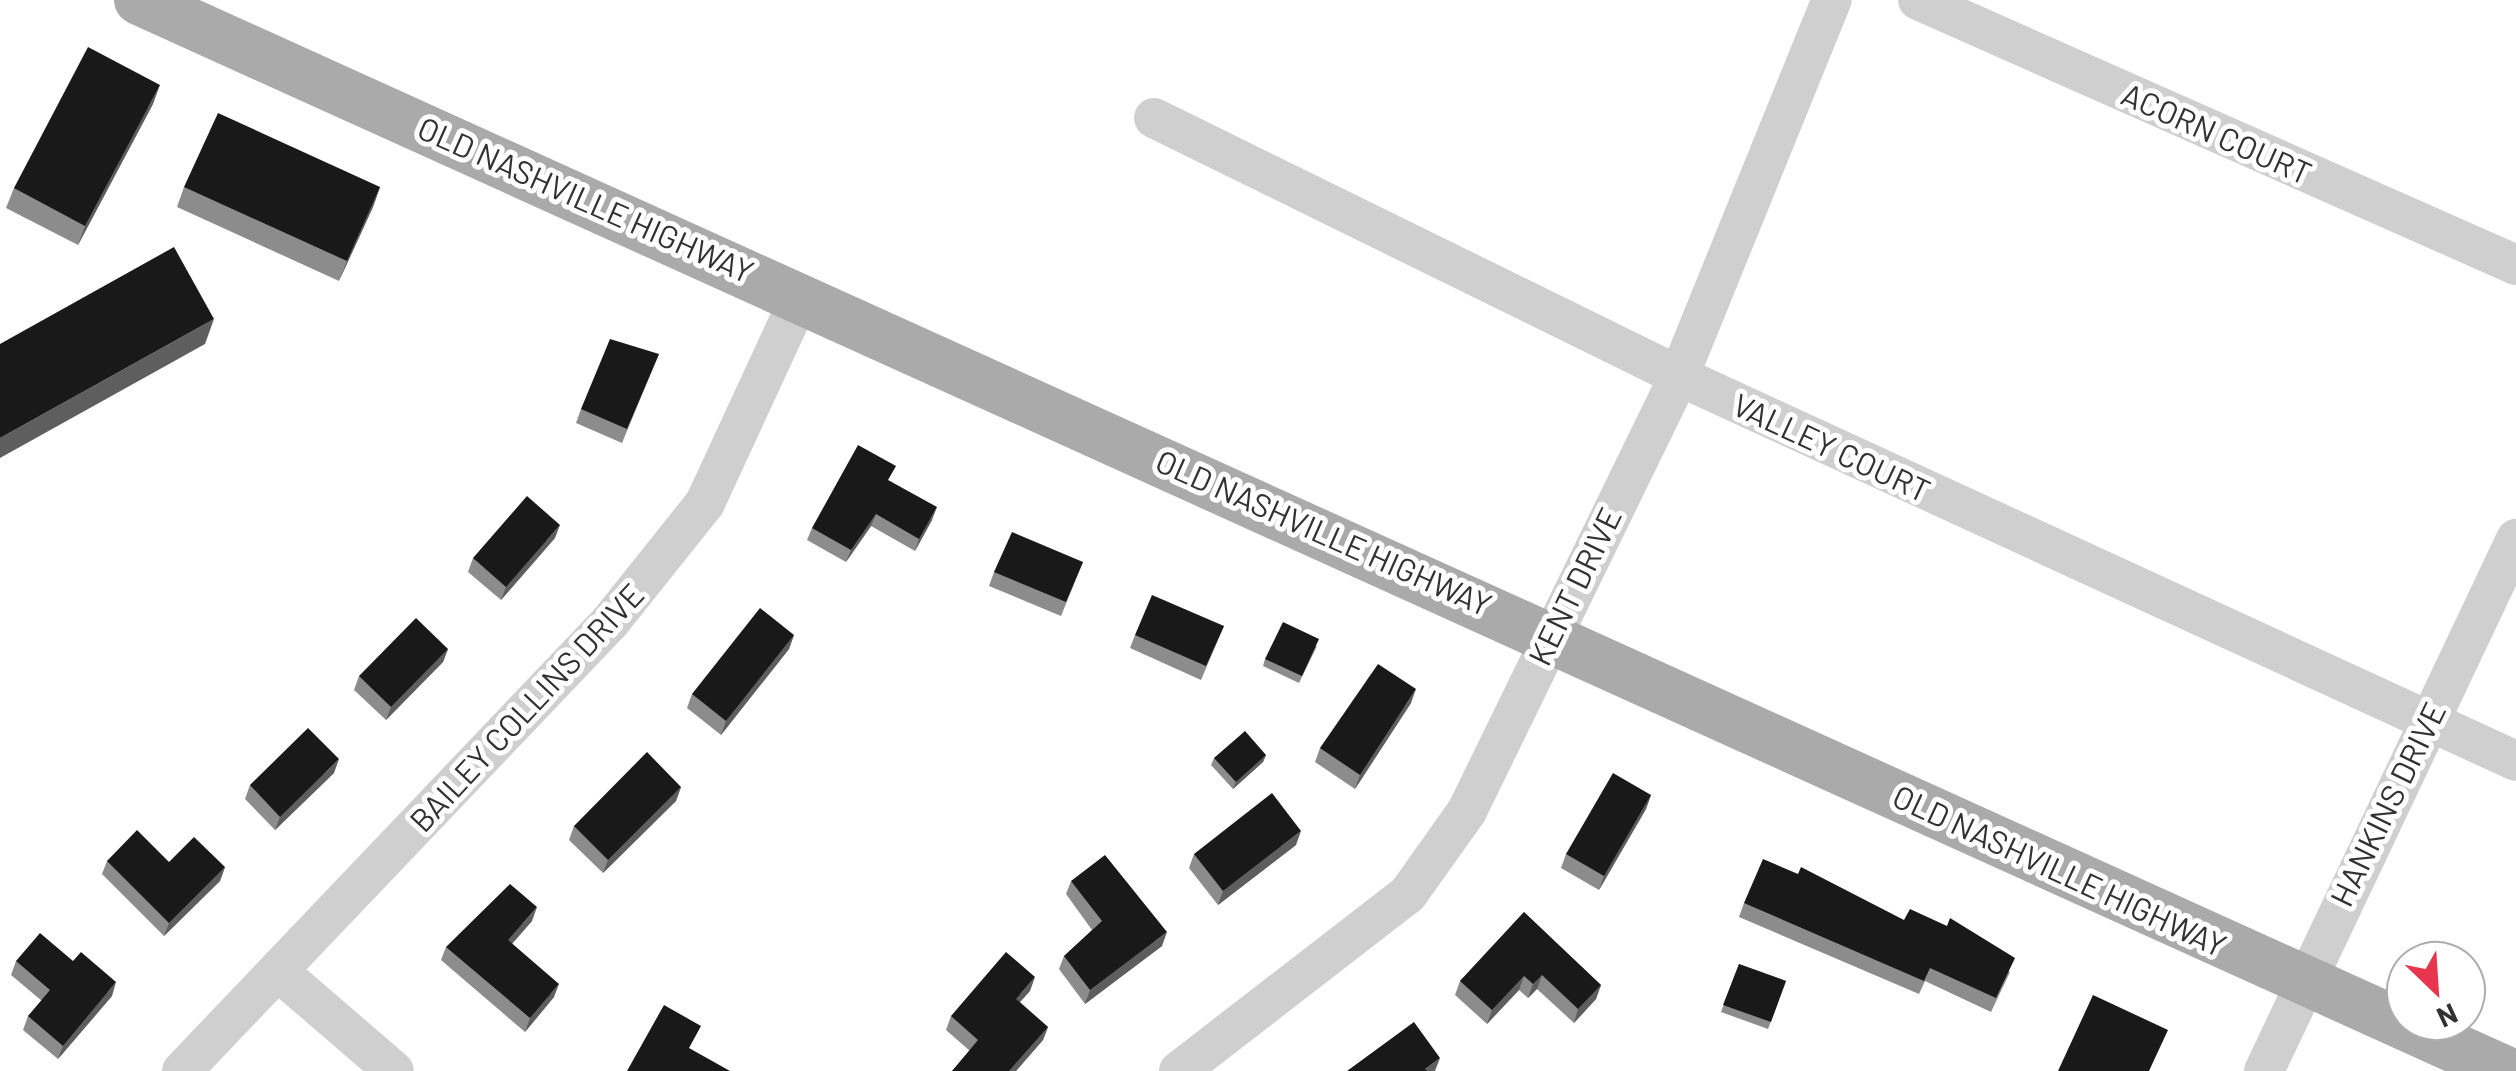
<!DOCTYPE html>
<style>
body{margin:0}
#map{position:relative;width:2516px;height:1071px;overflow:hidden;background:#fff;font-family:Barlow,sans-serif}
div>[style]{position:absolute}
.minor>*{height:40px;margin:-20px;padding:0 20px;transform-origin:20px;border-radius:20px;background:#cfcfcf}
.major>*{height:50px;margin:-25px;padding:0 25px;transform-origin:25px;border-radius:25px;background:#aaa}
.wall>*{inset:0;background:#8c8c8c}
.shaded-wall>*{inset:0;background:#5e5e5e}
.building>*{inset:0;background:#191919}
span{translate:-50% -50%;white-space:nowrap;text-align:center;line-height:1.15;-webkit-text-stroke:10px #fff;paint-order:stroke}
.street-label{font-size:32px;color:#323232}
.north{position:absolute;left:2386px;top:941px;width:100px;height:100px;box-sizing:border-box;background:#fff;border:2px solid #adadad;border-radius:50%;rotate:155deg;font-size:28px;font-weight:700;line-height:40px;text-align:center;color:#323232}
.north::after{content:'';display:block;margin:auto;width:35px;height:45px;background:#e7354e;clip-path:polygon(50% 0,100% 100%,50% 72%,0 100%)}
</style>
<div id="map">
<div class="minor">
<i style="left:1918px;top:0;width:654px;rotate:23.9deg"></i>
<i style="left:1154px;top:118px;width:585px;rotate:26.17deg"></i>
<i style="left:1679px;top:376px;width:921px;rotate:24.7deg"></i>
<i style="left:280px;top:973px;width:150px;rotate:40.7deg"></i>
<i style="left:182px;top:1071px;width:620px;rotate:-46.37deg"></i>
<i style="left:610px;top:622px;width:152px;rotate:-51.4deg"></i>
<i style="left:705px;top:503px;width:229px;rotate:-65.2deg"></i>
<i style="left:1179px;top:1071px;width:289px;rotate:-37.7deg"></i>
<i style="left:1408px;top:894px;width:102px;rotate:-54.6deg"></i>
<i style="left:1467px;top:811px;width:484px;rotate:-64deg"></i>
<i style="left:1679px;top:376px;width:406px;rotate:-67.9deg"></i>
<i style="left:2264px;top:1071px;width:589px;rotate:-64.65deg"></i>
</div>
<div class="major">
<i style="left:139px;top:0;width:2598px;rotate:24.35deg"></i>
</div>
<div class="wall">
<i style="clip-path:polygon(153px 104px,78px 245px,6px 208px,14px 188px)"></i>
<i style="clip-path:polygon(184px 187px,380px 187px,373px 207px,339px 281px,177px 207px)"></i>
<i style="clip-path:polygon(659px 354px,622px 443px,576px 423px,581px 409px)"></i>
<i style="clip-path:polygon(890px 481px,932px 520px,915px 551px,871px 526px,846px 562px,807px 540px,812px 528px)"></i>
<i style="clip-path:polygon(555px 538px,501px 600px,468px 572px,473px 558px)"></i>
<i style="clip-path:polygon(1083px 562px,1061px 616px,989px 586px,994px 572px)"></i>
<i style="clip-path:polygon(1224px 626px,1201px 680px,1130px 648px,1135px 635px)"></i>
<i style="clip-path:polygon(794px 635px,789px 649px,721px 735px,687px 708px,692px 694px)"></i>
<i style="clip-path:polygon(1317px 646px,1299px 683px,1263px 666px,1265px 659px)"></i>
<i style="clip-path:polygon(448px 649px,443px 662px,386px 720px,354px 690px,359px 676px)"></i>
<i style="clip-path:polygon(1411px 703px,1355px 789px,1315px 762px,1320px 748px)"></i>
<i style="clip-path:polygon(1266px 755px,1263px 762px,1233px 789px,1211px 765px,1214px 758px)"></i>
<i style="clip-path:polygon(334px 773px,275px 830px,245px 799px,250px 785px)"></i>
<i style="clip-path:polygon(681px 787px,676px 801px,603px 873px,569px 840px,574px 826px)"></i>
<i style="clip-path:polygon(1651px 795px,1646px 809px,1599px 890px,1561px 868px,1566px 854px)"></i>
<i style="clip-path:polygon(1296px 845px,1218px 905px,1189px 868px,1194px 854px)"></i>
<i style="clip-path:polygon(107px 861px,169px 862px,225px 867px,220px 881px,164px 936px,102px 874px)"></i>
<i style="clip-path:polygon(1071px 881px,1162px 946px,1085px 1004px,1059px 969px,1064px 956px,1092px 930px,1066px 894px)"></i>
<i style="clip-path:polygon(1744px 903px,1904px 920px,2010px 972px,1991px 1012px,1925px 981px,1919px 994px,1739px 917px)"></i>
<i style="clip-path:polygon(1524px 912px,1601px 985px,1596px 999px,1574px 1023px,1537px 989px,1528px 998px,1519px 990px,1487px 1024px,1455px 995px,1460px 981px)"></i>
<i style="clip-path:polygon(532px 921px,512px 944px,554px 997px,525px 1032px,441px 960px,446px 947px)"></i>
<i style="clip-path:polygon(16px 961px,73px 961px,112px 996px,58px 1059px,23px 1030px,28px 1016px,42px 1001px,11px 975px)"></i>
<i style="clip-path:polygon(1739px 964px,1786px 981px,1768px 1029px,1721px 1012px)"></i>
<i style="clip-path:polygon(1030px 991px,1020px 1002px,1048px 1027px,1043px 1040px,1016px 1071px,952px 1071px,970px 1051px,946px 1030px,951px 1016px)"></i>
</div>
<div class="shaded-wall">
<i style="clip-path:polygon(160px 85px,153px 104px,78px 245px,85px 226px)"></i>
<i style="clip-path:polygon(380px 187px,373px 207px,339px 281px,347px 261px)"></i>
<i style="clip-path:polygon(214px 319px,205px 344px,0 458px,0 438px)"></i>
<i style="clip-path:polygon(937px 507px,932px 520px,915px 551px,919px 539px)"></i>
<i style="clip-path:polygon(876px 514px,871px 526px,846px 562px,851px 550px)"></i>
<i style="clip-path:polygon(560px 525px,555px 538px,501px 600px,506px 587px)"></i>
<i style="clip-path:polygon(794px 635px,789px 649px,721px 735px,726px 721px)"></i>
<i style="clip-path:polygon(448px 649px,443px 662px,386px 720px,391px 707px)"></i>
<i style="clip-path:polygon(1416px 689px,1411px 703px,1355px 789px,1360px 775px)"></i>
<i style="clip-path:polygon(1266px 755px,1263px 762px,1233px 789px,1236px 782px)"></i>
<i style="clip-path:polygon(339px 759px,334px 773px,275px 830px,280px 817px)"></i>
<i style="clip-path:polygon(681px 787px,676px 801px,603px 873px,608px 860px)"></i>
<i style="clip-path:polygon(1651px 795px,1646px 809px,1599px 890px,1604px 876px)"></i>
<i style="clip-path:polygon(1301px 831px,1296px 845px,1218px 905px,1223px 891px)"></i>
<i style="clip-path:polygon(225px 867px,220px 881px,164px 936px,169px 923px)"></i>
<i style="clip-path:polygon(537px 907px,532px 921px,503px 954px,508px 940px)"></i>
<i style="clip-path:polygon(1167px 932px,1162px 946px,1085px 1004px,1090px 990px)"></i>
<i style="clip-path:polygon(1542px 975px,1537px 989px,1528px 998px,1533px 984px)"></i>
<i style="clip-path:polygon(1524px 976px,1519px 990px,1487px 1024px,1492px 1010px)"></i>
<i style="clip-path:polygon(1035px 977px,1030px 991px,1011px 1012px,1016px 999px)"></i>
<i style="clip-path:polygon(116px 982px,112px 996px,58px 1059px,63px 1046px)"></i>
<i style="clip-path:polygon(559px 984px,554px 997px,525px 1032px,530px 1018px)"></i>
<i style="clip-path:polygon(1601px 985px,1596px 999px,1574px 1023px,1578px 1009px)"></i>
<i style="clip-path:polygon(1048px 1027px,1043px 1040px,1016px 1071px,1009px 1071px)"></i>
<i style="clip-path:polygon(1440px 1058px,1435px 1071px,1424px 1071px,1425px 1069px)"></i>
</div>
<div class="building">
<i style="clip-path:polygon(88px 47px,160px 85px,85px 226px,14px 188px)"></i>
<i style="clip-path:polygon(218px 113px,380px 187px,347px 261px,184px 187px)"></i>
<i style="clip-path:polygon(174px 247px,214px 319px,0 438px,0 344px)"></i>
<i style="clip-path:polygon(610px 339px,659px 354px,627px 429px,581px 409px)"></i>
<i style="clip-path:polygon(858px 445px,896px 466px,888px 480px,937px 507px,919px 539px,876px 514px,851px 550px,812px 528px)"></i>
<i style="clip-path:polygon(527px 496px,560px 525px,506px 587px,473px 558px)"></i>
<i style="clip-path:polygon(1012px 532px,1083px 562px,1066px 602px,994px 572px)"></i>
<i style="clip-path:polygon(1152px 595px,1224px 626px,1206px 666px,1135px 635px)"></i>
<i style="clip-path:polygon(760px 608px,794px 635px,726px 721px,692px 694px)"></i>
<i style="clip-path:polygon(416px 618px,448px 649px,391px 707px,359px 676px)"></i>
<i style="clip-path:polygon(1283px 622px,1319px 639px,1302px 676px,1265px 659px)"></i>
<i style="clip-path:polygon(1378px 664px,1416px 689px,1360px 775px,1320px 748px)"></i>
<i style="clip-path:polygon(308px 728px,339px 759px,280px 817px,250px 785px)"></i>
<i style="clip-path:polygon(1245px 731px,1266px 755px,1236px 782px,1214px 758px)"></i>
<i style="clip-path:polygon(647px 752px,681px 787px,608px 860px,574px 826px)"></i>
<i style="clip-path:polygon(1613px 773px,1651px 795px,1604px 876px,1566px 854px)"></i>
<i style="clip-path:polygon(1272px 793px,1301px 831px,1223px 891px,1194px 854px)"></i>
<i style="clip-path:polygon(137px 830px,169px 862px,194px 837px,225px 867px,169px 923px,107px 861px)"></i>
<i style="clip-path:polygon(1105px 855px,1167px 932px,1090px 990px,1064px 956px,1102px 921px,1071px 881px)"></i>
<i style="clip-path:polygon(1763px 859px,1798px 874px,1801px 867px,1904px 920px,1910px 909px,1947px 926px,1950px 918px,2015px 958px,1996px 998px,1930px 968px,1924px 981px,1744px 903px)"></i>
<i style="clip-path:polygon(510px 884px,537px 907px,508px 940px,559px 984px,530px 1018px,446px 947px)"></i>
<i style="clip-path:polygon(1524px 912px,1601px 985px,1578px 1009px,1542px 975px,1533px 984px,1524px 976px,1492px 1010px,1460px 981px)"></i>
<i style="clip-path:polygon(40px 933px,73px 961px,81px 952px,116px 982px,63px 1046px,28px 1016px,50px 990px,16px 961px)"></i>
<i style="clip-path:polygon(1006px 952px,1035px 977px,1016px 999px,1048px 1027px,1009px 1071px,952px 1071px,978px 1040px,951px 1016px)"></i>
<i style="clip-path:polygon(1739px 964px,1786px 981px,1771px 1022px,1723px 1005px)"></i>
<i style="clip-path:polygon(2093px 995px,2168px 1030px,2149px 1071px,2058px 1071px)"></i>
<i style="clip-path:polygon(664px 1005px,701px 1026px,689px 1048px,730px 1071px,627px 1071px)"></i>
<i style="clip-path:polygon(1414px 1022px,1440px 1058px,1425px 1069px,1427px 1071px,1347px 1071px)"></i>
</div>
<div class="street-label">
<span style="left:2217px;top:133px;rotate:24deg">ACORN COURT</span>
<span style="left:586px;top:199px;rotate:24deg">OLD NASHVILLE HIGHWAY</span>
<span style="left:1832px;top:447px;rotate:25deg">VALLEY COURT</span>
<span style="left:1324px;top:532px;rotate:24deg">OLD NASHVILLE HIGHWAY</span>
<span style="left:1574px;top:586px;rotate:-64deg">KENT DRIVE</span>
<span style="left:526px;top:707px;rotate:-47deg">BAILEY COLLINS DRIVE</span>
<span style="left:2387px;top:804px;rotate:-64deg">HANKINS DRIVE</span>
<span style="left:2060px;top:870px;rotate:25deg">OLD NASHVILLE HIGHWAY</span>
</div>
<div class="north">N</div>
</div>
